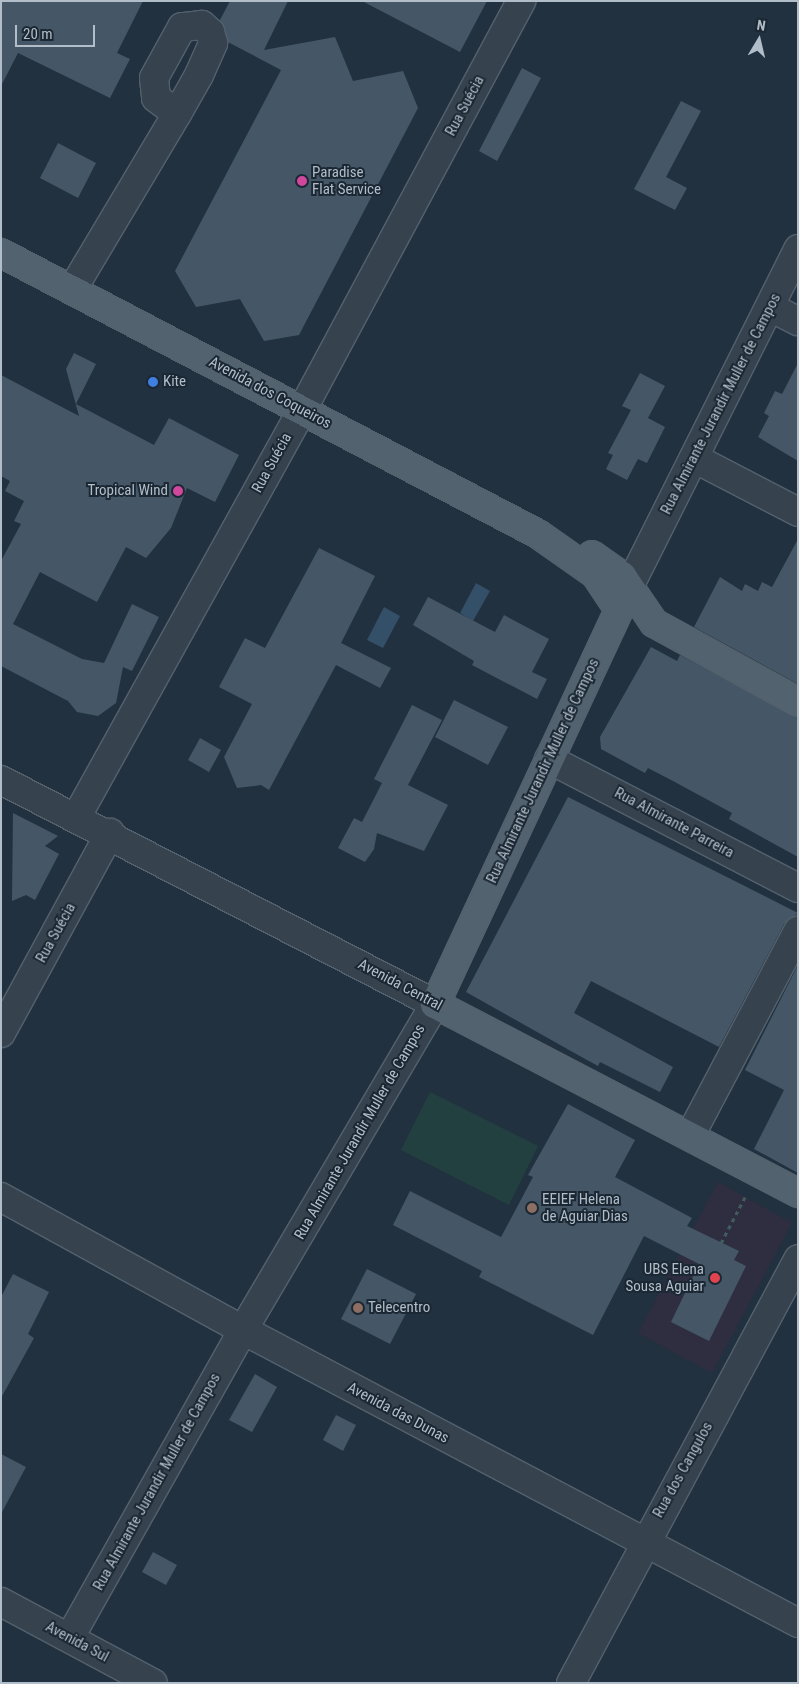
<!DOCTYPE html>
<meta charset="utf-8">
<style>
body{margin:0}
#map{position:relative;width:799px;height:1684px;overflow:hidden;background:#21313f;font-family:"Roboto Condensed",sans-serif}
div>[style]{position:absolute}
.medical>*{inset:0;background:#2f2e40}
.green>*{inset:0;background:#234040}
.water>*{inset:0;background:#344f68}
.building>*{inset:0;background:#455766}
.path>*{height:3px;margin-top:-1.5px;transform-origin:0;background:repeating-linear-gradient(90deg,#415c5d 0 4px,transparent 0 8px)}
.roads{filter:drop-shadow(1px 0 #54616d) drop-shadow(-1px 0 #54616d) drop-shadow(0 1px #54616d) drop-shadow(0 -1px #54616d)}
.minor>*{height:28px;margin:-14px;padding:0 14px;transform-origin:14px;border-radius:14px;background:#36434f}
.major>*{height:28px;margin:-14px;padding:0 14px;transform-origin:14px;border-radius:14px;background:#53626f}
.dots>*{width:14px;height:14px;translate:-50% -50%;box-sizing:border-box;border:2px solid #1b2834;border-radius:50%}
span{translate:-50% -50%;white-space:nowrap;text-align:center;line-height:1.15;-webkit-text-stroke:4px #1b2834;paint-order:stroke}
.street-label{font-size:15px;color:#b1beca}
.poi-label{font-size:15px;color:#b1beca}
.left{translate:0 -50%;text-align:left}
.right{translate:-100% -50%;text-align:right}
.frame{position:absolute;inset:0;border:2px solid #b1beca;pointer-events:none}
.north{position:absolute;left:734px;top:15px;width:50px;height:50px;-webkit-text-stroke:4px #1b2834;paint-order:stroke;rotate:9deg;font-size:14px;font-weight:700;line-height:20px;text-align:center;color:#b1beca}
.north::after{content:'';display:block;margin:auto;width:18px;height:22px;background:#b1beca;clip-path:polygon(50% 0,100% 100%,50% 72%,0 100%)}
.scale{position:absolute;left:15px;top:25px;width:80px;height:22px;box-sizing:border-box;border:2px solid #b1beca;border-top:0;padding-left:6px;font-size:15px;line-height:18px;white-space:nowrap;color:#b1beca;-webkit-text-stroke:4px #1b2834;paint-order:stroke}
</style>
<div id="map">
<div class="medical">
<i style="clip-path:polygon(718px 1182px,792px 1223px,712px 1373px,638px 1333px)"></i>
</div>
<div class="green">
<i style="clip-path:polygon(430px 1092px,538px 1146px,509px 1205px,401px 1150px)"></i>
</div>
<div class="water">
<i style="clip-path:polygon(476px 583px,490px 591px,473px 621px,460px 613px)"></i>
<i style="clip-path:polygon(384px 607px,400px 616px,383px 648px,367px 640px)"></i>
</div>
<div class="building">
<i style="clip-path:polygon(1px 1px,143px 1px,117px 53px,130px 59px,110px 98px,18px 53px,1px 86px)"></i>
<i style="clip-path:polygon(230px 1px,288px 1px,264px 50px,335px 37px,353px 81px,403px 71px,418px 108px,299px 335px,264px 341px,240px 299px,196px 307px,175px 271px,281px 70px,228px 42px,220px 20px)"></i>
<i style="clip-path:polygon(362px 1px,487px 1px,460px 52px)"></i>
<i style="clip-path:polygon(522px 68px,541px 78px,497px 161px,479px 151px)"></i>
<i style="clip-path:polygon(681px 101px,701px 111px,666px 177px,687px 188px,675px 210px,634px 189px)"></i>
<i style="clip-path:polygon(58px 143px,96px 163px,78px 198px,40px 178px)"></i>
<i style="clip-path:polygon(74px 353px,96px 364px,76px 404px,154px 445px,169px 418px,239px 455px,215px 502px,187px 488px,171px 528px,146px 558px,126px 547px,97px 602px,40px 572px,13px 624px,82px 659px,104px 663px,132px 604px,159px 617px,132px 671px,123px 667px,116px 703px,98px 716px,77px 712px,68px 701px,1px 666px,1px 561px,21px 524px,14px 521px,24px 501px,5px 491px,10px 481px,1px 476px,1px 375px,79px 416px,66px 369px)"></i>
<i style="clip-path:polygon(798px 363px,798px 461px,758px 437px,769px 416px,764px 413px,775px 391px,782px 394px)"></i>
<i style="clip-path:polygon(640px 373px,665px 386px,648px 418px,665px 427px,647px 463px,638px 459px,627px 480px,606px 469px,613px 455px,608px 453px,631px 410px,622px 406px)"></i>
<i style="clip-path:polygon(798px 539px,798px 684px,694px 627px,720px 577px,742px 591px,745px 584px,758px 591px,762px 582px,772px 587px)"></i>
<i style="clip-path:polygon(319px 548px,375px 576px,341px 643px,391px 668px,380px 688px,336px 665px,269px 790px,261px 785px,237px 788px,224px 757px,252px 704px,219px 687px,245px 638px,265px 648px)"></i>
<i style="clip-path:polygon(428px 597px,495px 632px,504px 615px,549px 639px,532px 672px,547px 679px,537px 699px,472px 665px,474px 661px,413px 625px)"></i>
<i style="clip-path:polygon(651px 647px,677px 661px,680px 655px,798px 718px,798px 857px,729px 819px,732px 813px,673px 781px,648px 768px,645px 773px,601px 749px,600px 737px)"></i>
<i style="clip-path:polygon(454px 700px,508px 727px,488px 765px,435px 737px)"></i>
<i style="clip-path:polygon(412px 705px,442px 720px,408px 785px,448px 805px,424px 851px,377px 833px,374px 849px,365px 862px,338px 848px,354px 818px,362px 822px,382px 783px,374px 779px)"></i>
<i style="clip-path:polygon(200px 738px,221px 750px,209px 772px,188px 760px)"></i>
<i style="clip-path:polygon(568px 797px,798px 913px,784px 924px,719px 1047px,591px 981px,574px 1013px,673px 1067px,660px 1092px,600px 1062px,598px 1066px,578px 1055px,466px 992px)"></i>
<i style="clip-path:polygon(13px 813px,58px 836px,45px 846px,59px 854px,35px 900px,26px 895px,12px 901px)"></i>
<i style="clip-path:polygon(798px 965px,798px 1173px,754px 1149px,784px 1090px,745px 1070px)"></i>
<i style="clip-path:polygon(568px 1104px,635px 1140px,615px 1177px,692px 1218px,687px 1226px,739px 1251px,734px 1260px,746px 1266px,709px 1341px,671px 1322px,699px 1264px,644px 1236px,593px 1335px,479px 1277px,482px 1271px,393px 1225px,410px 1191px,501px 1237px,533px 1177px,528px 1175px)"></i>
<i style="clip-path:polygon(367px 1269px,416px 1294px,390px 1344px,341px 1319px)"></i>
<i style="clip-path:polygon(13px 1274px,49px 1292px,28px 1334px,34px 1338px,1px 1398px,1px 1297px)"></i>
<i style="clip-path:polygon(255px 1374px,277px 1387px,252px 1432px,229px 1420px)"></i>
<i style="clip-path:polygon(336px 1415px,356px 1425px,343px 1451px,323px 1440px)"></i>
<i style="clip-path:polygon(1px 1454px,26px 1467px,1px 1514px)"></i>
<i style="clip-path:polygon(153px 1552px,177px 1565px,166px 1585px,142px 1572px)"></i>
</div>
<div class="path">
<i style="left:721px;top:1243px;width:52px;rotate:-62.4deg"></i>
</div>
<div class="roads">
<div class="minor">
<i style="left:72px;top:290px;width:205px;rotate:-59.2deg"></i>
<i style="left:177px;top:114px;width:45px;rotate:-60.6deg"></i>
<i style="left:199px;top:75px;width:35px;rotate:-66deg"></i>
<i style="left:213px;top:43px;width:11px;rotate:-105deg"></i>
<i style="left:210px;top:32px;width:11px;rotate:-139deg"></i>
<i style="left:202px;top:25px;width:20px;rotate:174deg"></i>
<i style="left:182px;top:27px;width:58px;rotate:118.8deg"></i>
<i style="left:154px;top:78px;width:20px;rotate:84deg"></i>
<i style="left:156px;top:98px;width:26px;rotate:37deg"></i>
<i style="left:770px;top:307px;width:31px;rotate:27deg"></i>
<i style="left:694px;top:458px;width:117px;rotate:27.4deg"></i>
<i style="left:630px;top:585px;width:376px;rotate:-63.4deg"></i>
<i style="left:549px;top:759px;width:280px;rotate:27.4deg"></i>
<i style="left:1px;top:780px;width:488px;rotate:27.3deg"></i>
<i style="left:435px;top:1004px;width:378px;rotate:120.5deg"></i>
<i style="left:243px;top:1330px;width:352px;rotate:119.4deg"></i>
<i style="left:77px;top:816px;width:464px;rotate:-61deg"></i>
<i style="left:302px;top:410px;width:464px;rotate:-61.8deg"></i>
<i style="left:1px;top:1033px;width:228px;rotate:-61.4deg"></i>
<i style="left:690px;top:1136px;width:232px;rotate:-62.2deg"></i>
<i style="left:1px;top:1197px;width:276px;rotate:28.8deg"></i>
<i style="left:243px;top:1330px;width:628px;rotate:27.83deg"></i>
<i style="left:1px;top:1602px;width:172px;rotate:28.1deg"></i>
<i style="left:571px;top:1683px;width:481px;rotate:-61.8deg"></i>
</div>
<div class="major">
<i style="left:1px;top:253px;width:606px;rotate:27.62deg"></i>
<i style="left:538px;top:534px;width:70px;rotate:35.1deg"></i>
<i style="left:595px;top:574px;width:43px;rotate:56.3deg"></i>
<i style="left:619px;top:610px;width:435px;rotate:115deg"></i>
<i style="left:435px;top:1004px;width:409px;rotate:27.5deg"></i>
<i style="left:592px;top:555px;width:37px;rotate:35deg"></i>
<i style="left:622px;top:576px;width:57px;rotate:55.8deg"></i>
<i style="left:654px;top:623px;width:164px;rotate:28.7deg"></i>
</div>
</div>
<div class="dots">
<i style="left:302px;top:181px;background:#d1479c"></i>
<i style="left:153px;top:382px;background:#3f7fe0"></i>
<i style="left:178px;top:491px;background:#d1479c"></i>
<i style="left:532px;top:1208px;background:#8d6e63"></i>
<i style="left:715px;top:1278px;background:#e0444e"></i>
<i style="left:358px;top:1308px;background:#8d6e63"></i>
</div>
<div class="street-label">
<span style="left:465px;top:106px;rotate:-62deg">Rua Suécia</span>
<span style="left:270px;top:393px;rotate:28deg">Avenida dos Coqueiros</span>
<span style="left:721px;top:404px;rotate:-63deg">Rua Almirante Jurandir Muller de Campos</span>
<span style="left:272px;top:463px;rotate:-61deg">Rua Suécia</span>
<span style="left:543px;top:771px;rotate:-65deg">Rua Almirante Jurandir Muller de Campos</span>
<span style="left:674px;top:823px;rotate:28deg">Rua Almirante Parreira</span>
<span style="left:56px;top:933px;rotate:-61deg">Rua Suécia</span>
<span style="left:400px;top:985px;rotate:28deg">Avenida Central</span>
<span style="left:360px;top:1132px;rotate:-60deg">Rua Almirante Jurandir Muller de Campos</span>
<span style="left:398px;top:1413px;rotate:28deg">Avenida das Dunas</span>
<span style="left:683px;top:1470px;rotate:-61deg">Rua dos Cangulos</span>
<span style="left:157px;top:1482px;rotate:-61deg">Rua Almirante Jurandir Muller de Campos</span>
<span style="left:77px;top:1642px;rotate:28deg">Avenida Sul</span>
</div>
<div class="poi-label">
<span class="left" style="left:312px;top:181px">Paradise<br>Flat Service</span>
<span class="left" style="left:163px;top:382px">Kite</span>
<span class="right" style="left:168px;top:491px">Tropical Wind</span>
<span class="left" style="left:542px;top:1208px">EEIEF Helena<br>de Aguiar Dias</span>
<span class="right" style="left:704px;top:1278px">UBS Elena<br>Sousa Aguiar</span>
<span class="left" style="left:368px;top:1308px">Telecentro</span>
</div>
<div class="frame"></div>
<div class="north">N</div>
<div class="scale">20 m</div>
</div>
